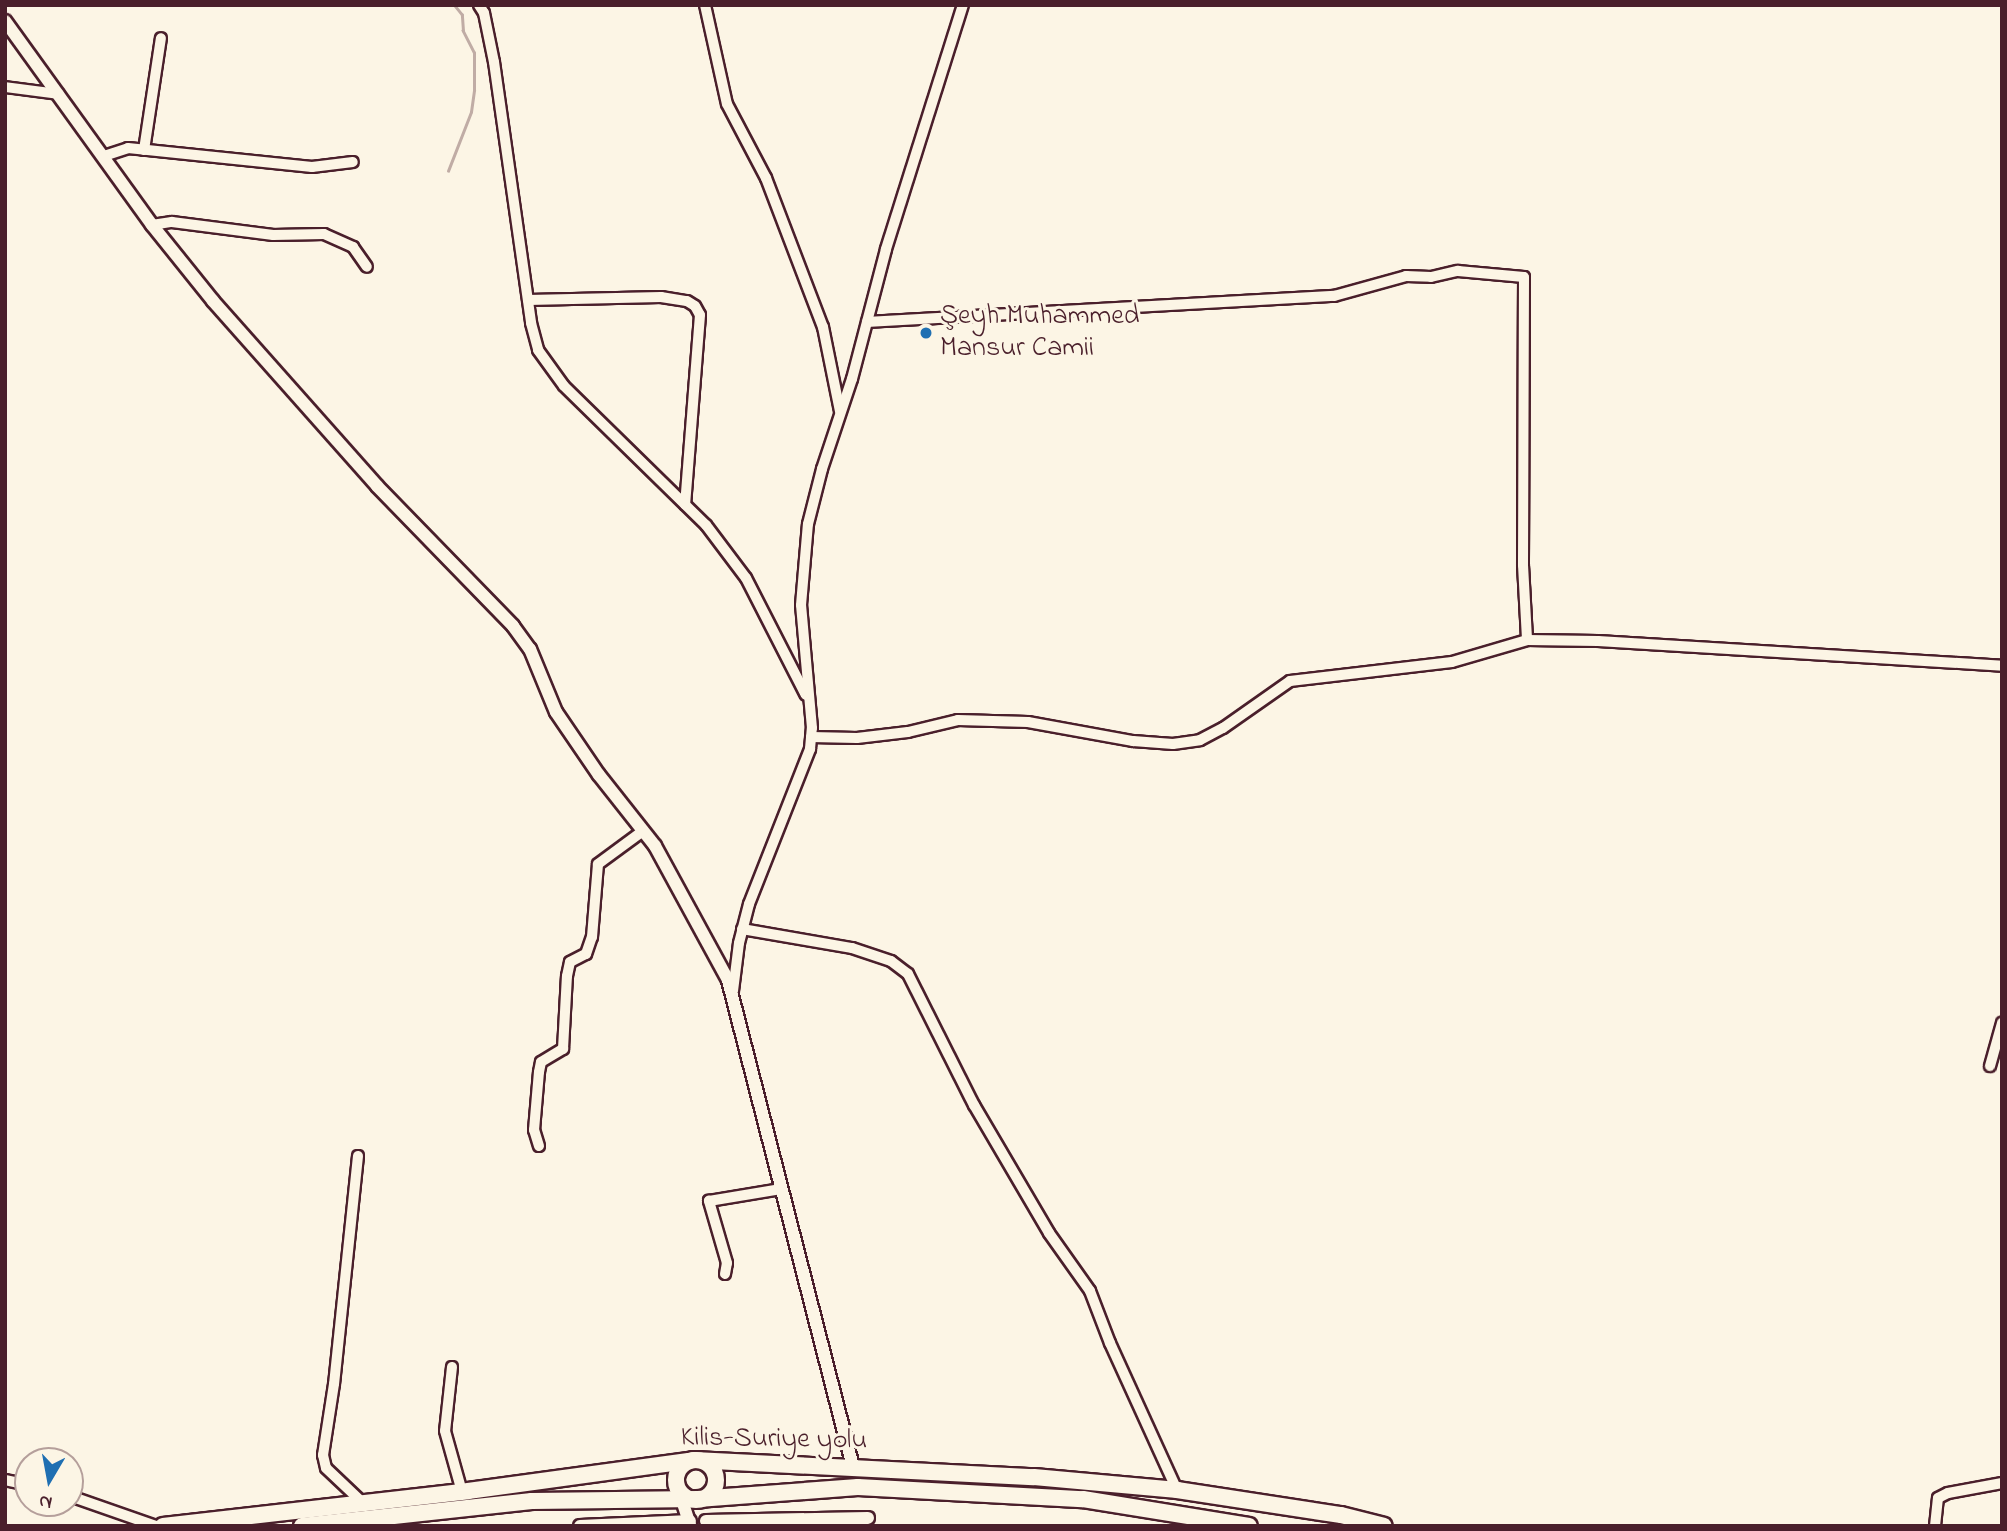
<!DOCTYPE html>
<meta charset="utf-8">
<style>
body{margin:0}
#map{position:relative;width:2007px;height:1531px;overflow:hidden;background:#fcf5e5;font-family:"Indie Flower",sans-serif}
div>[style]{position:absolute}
.stream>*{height:2.5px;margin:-1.25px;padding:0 1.25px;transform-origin:1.25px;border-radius:1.25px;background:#c0aca5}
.roads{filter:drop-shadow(2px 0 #4a1f2b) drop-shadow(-2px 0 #4a1f2b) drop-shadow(0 2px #4a1f2b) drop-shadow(0 -2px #4a1f2b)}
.minor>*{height:10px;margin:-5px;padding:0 5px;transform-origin:5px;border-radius:5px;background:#fcf5e5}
.tertiary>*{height:12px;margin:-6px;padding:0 6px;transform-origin:6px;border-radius:6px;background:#fcf5e5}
.trunk>*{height:16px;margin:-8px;padding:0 8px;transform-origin:8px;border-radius:8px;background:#fcf5e5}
.trunk>.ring{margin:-8px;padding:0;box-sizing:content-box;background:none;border:16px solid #fcf5e5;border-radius:50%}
.dots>*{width:19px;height:19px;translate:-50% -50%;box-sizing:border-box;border:4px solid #fcf5e5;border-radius:50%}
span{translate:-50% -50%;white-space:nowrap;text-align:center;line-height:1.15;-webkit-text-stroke:6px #fcf5e5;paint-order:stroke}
.poi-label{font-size:28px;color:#4a1f2b}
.left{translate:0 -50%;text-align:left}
.street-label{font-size:28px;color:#4a1f2b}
.frame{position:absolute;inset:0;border:7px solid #4a1f2b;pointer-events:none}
.north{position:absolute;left:14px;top:1447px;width:70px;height:70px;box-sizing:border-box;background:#fcf5e5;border:2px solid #b59f9b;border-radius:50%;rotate:190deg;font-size:19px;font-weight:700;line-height:28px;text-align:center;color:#4a1f2b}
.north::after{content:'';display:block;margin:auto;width:24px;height:32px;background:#1f6fb2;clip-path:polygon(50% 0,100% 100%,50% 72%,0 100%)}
</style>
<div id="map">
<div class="stream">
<i style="left:448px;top:171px;width:63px;rotate:-68.7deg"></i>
<i style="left:471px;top:112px;width:22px;rotate:-82deg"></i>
<i style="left:474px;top:90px;width:37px;rotate:-90deg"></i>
<i style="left:474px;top:53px;width:25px;rotate:-117deg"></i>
<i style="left:463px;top:31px;width:16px;rotate:-94deg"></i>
<i style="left:462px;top:15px;width:13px;rotate:-129deg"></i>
</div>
<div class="roads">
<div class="minor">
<i style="left:479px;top:5px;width:9px;rotate:58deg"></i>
<i style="left:484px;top:13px;width:50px;rotate:78.5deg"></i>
<i style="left:494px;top:62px;width:264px;rotate:81.9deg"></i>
<i style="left:531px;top:323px;width:28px;rotate:75deg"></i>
<i style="left:538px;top:350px;width:44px;rotate:54.2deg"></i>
<i style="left:564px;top:386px;width:199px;rotate:44.4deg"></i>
<i style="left:706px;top:525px;width:66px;rotate:53deg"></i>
<i style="left:746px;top:578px;width:131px;rotate:62.9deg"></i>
<i style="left:705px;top:5px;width:101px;rotate:77.5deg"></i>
<i style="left:727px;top:104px;width:84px;rotate:62.2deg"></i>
<i style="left:766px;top:178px;width:160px;rotate:69.1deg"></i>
<i style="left:823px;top:327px;width:86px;rotate:78.6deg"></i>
<i style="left:5px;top:87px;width:54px;rotate:7.4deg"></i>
<i style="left:144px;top:150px;width:113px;rotate:-81.4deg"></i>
<i style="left:104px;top:156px;width:25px;rotate:-18deg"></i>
<i style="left:128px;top:148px;width:185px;rotate:5.9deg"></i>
<i style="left:312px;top:167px;width:41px;rotate:-7deg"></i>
<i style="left:152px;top:225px;width:20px;rotate:-9deg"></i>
<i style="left:172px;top:222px;width:102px;rotate:7.3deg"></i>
<i style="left:273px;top:235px;width:51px;rotate:-1.1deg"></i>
<i style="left:324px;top:234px;width:32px;rotate:24deg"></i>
<i style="left:353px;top:247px;width:24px;rotate:55deg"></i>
<i style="left:528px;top:300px;width:133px;rotate:-1.3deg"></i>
<i style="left:661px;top:297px;width:26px;rotate:9deg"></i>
<i style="left:687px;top:301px;width:9px;rotate:32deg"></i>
<i style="left:695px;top:306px;width:10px;rotate:61deg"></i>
<i style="left:700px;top:315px;width:190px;rotate:94.5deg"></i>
<i style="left:867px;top:322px;width:468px;rotate:-3.2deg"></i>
<i style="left:1334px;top:296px;width:75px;rotate:-15.5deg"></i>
<i style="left:1406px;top:276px;width:25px;rotate:2deg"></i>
<i style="left:1431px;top:277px;width:28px;rotate:-13deg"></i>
<i style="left:1458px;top:271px;width:66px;rotate:5.2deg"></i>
<i style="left:1524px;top:277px;width:288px;rotate:90.2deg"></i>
<i style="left:1523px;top:565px;width:75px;rotate:86.9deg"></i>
<i style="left:811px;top:737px;width:46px;rotate:1.2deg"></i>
<i style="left:857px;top:738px;width:51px;rotate:-6.7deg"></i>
<i style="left:908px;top:732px;width:51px;rotate:-13.5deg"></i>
<i style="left:958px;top:720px;width:70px;rotate:1.6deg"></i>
<i style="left:1028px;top:722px;width:107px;rotate:10.3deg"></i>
<i style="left:1133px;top:741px;width:40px;rotate:4.3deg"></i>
<i style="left:1173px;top:744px;width:27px;rotate:-8deg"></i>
<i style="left:1200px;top:740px;width:26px;rotate:-28deg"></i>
<i style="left:1223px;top:728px;width:82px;rotate:-35deg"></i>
<i style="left:1290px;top:681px;width:163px;rotate:-6.7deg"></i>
<i style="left:1452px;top:662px;width:78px;rotate:-16.3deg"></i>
<i style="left:1527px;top:640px;width:71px;rotate:0.8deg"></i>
<i style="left:1598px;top:641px;width:405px;rotate:3.5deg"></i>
<i style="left:742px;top:929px;width:112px;rotate:9.8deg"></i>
<i style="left:852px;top:948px;width:41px;rotate:18.4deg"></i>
<i style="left:891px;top:961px;width:21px;rotate:37deg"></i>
<i style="left:908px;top:974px;width:147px;rotate:63.3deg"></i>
<i style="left:974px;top:1105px;width:148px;rotate:59.6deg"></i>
<i style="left:1049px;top:1233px;width:71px;rotate:54.7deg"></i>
<i style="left:1090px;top:1291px;width:56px;rotate:69deg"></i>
<i style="left:1110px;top:1343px;width:162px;rotate:65.5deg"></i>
<i style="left:733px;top:991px;width:48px;rotate:-82.9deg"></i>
<i style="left:739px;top:943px;width:40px;rotate:-75.6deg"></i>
<i style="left:749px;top:904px;width:167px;rotate:-68.5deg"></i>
<i style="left:810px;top:749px;width:21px;rotate:-85deg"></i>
<i style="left:812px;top:728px;width:123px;rotate:-95.1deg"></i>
<i style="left:801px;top:605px;width:81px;rotate:-85.1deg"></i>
<i style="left:808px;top:524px;width:57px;rotate:-75.7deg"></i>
<i style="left:822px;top:469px;width:95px;rotate:-71.6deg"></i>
<i style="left:852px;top:379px;width:134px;rotate:-75.3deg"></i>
<i style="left:886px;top:249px;width:256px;rotate:-72.5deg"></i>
<i style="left:1990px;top:1066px;width:45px;rotate:-74.4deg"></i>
<i style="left:539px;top:1146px;width:17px;rotate:-107deg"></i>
<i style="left:534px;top:1130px;width:58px;rotate:-85.1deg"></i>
<i style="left:539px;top:1072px;width:10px;rotate:-79deg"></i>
<i style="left:541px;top:1062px;width:26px;rotate:-31deg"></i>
<i style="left:563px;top:1049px;width:73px;rotate:-86.9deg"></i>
<i style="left:567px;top:976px;width:14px;rotate:-78deg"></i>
<i style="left:570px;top:962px;width:18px;rotate:-27deg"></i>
<i style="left:586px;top:954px;width:18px;rotate:-71deg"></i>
<i style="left:592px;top:937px;width:73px;rotate:-85.3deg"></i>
<i style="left:598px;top:864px;width:56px;rotate:-36.3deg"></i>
<i style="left:358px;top:1156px;width:229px;rotate:96deg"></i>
<i style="left:334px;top:1384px;width:72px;rotate:98.8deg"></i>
<i style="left:323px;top:1455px;width:13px;rotate:77deg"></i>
<i style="left:326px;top:1468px;width:50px;rotate:43.4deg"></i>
<i style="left:725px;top:1274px;width:11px;rotate:-80deg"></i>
<i style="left:727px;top:1263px;width:65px;rotate:-106.2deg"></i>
<i style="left:709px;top:1201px;width:73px;rotate:-9.5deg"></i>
<i style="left:452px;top:1367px;width:64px;rotate:96.2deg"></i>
<i style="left:445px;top:1431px;width:63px;rotate:74.4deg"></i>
<i style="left:5px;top:1480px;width:24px;rotate:12deg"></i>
<i style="left:70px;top:1496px;width:91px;rotate:19.2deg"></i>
<i style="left:1935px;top:1526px;width:28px;rotate:-84deg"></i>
<i style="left:1938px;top:1498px;width:11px;rotate:-27deg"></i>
<i style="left:1948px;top:1493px;width:55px;rotate:-10.5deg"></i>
</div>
<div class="tertiary">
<i style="left:5px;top:21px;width:251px;rotate:54.2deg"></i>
<i style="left:152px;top:225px;width:97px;rotate:51.2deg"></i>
<i style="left:213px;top:301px;width:247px;rotate:48.4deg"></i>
<i style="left:377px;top:486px;width:195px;rotate:45.8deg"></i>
<i style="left:513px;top:626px;width:29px;rotate:54deg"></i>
<i style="left:530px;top:649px;width:68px;rotate:67.6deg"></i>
<i style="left:556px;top:712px;width:76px;rotate:55.7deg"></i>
<i style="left:599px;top:775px;width:90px;rotate:51.7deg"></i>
<i style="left:655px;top:846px;width:153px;rotate:61.4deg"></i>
<i style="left:728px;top:980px;width:503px;rotate:75.6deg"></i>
<i style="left:678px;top:1488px;width:40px;rotate:72deg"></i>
<i style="left:706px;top:1521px;width:162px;rotate:-1.1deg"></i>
<i style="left:580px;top:1526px;width:110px;rotate:-2.6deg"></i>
</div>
<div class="trunk">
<i class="ring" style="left:676px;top:1460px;width:24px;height:24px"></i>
<i style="left:163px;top:1526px;width:307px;rotate:-6.5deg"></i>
<i style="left:468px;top:1491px;width:228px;rotate:-7.8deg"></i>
<i style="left:694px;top:1460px;width:340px;rotate:2.9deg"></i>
<i style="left:1034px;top:1477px;width:144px;rotate:5.2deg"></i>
<i style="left:1177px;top:1490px;width:166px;rotate:8.7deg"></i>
<i style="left:1341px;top:1515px;width:44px;rotate:14.3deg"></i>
<i style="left:302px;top:1526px;width:231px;rotate:-6.2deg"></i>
<i style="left:532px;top:1501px;width:166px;rotate:-0.7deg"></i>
<i style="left:698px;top:1499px;width:160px;rotate:-4.3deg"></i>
<i style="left:858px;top:1487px;width:225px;rotate:3.1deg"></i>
<i style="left:1083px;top:1499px;width:168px;rotate:9.2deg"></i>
</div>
</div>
<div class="dots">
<i style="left:926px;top:333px;background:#1f6fb2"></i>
</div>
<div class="poi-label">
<span class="left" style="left:940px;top:333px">Şeyh Muhammed<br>Mansur Camii</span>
</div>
<div class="street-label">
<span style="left:774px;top:1440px;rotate:1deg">Kilis-Suriye yolu</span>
</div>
<div class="frame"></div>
<div class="north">N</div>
</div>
